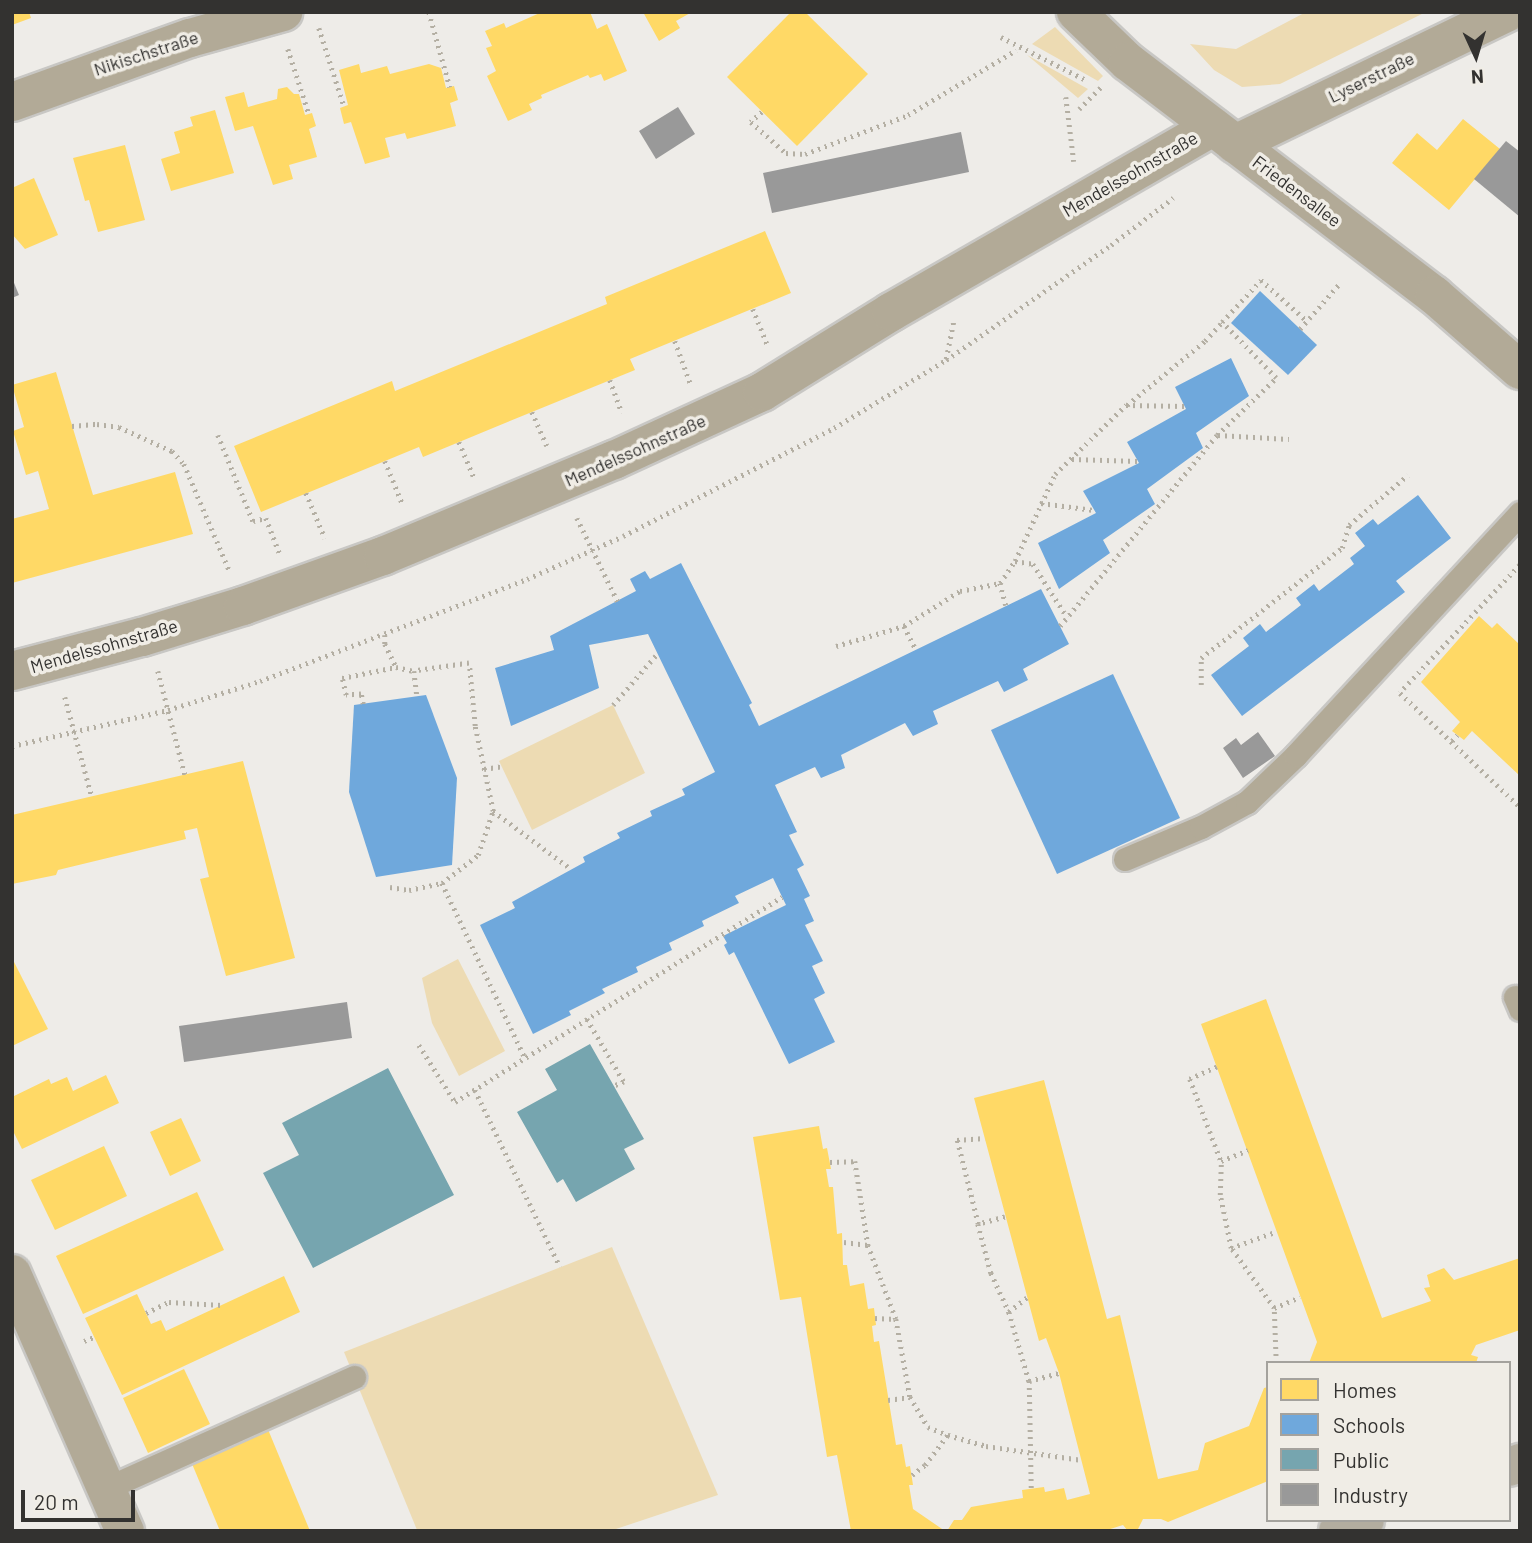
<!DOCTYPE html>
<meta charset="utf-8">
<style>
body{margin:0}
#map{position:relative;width:1532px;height:1543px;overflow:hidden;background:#eeece8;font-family:Barlow,sans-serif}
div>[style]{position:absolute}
.green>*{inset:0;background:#eddbb3}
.homes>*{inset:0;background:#ffd966}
.schools>*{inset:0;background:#6fa8dc}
.public>*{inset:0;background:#76a5af}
.industry>*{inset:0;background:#999}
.path>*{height:4.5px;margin-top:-2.25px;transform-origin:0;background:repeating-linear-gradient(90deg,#b4afa3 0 2px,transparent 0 7px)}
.roads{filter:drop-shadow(2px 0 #c8c7c4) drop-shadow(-2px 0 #c8c7c4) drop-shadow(0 2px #c8c7c4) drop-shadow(0 -2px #c8c7c4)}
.service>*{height:23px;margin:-11.5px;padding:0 11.5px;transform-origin:11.5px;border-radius:11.5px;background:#b2aa97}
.minor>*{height:38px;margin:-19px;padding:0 19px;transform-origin:19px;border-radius:19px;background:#b2aa97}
.tertiary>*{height:38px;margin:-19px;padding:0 19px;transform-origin:19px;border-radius:19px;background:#b2aa97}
.primary>*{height:38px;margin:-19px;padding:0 19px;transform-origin:19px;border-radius:19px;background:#b3ad9f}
span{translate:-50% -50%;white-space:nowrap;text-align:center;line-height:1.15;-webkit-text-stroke:7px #f0ede6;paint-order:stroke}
.street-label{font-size:18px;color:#333230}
.frame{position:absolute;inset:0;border:14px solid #333230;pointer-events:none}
.legend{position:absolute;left:1266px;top:1361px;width:245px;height:161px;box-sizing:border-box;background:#f0ede6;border:2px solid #a4a29d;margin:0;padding:9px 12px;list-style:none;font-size:21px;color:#333230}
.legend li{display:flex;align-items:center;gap:14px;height:35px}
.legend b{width:35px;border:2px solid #a4a29d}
.north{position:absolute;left:1441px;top:21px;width:70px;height:70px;-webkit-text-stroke:5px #f0ede6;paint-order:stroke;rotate:176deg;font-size:19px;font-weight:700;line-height:28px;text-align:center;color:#333230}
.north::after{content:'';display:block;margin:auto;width:24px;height:32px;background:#333230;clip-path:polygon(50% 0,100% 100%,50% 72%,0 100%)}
.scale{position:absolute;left:21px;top:1490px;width:114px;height:32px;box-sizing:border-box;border:4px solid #333230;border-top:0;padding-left:9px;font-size:21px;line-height:24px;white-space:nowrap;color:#333230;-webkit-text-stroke:5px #f0ede6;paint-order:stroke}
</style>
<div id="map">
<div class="green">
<i style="clip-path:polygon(1306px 12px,1426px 12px,1280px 84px,1242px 87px,1214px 70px,1190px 44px,1236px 49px)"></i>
<i style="clip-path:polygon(1055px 27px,1103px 76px,1098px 81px,1032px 44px)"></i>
<i style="clip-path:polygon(1027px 55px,1088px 89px,1078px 98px)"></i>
<i style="clip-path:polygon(613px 705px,645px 773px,532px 830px,499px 761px)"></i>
<i style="clip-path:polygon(458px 959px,505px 1051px,459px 1076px,432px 1023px,422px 978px)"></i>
<i style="clip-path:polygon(612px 1247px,718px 1495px,610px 1531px,417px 1530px,344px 1352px)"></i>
</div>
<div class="homes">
<i style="clip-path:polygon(12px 12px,29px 12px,31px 18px,12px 25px)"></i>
<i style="clip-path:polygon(542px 12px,590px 12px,597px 29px,607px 24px,627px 71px,604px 81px,601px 74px,590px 78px,588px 75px,541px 95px,542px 98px,529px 104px,532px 110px,508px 121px,487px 76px,496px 71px,486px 48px,492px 46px,485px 31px,504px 23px,506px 28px)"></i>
<i style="clip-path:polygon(643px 12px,692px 12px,676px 21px,680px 28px,659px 41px)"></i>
<i style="clip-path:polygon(791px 12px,805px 12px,868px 74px,797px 146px,727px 77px)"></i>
<i style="clip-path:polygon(359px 64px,361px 73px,387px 66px,390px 74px,429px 64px,441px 68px,446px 88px,454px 86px,458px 100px,450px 103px,456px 126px,407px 139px,405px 133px,385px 138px,390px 157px,365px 164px,351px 122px,344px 124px,340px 108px,348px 105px,339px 70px)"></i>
<i style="clip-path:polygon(287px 87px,294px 94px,299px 94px,305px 115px,312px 113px,316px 126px,309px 129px,317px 157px,289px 165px,293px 179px,273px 185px,253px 126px,235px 131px,225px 97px,244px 92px,248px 107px,277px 99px,278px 89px)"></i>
<i style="clip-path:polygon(215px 110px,234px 173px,171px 191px,161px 159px,180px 153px,174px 132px,193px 126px,190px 117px)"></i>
<i style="clip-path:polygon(1463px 119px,1500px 149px,1449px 210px,1392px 163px,1417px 133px,1437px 150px)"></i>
<i style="clip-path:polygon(125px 145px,145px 220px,98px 232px,89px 200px,85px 201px,73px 158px)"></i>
<i style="clip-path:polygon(34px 178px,58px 235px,25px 249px,12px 234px,12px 188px)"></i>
<i style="clip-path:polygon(765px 231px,791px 293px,630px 359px,635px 370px,493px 428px,423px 457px,419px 447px,261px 512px,234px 446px,392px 381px,395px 391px,607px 304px,605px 297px)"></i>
<i style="clip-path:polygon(56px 372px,93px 495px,175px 472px,193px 534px,12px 583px,12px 519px,49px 509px,38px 471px,26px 475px,13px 431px,24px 427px,12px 385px)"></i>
<i style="clip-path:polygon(1479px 616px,1492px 628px,1497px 623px,1520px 645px,1520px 776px,1472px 731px,1464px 740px,1452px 731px,1460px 722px,1421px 682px)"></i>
<i style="clip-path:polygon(243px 761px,295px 958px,226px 976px,200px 879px,209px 877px,197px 828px,184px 831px,186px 839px,58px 870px,56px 875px,12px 884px,12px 815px)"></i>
<i style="clip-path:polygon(12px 958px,48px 1029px,12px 1046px)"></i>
<i style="clip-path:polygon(1266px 999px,1382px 1318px,1431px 1301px,1424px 1288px,1430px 1287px,1427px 1275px,1444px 1268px,1454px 1280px,1520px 1258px,1520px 1330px,1476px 1345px,1471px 1355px,1478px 1357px,1476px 1363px,1309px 1363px,1317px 1342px,1201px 1024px)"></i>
<i style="clip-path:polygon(106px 1075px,119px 1103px,22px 1149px,12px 1129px,12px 1097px,49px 1079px,51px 1084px,67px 1077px,73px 1091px)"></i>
<i style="clip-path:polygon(1044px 1080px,1107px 1319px,1120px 1315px,1158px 1479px,1198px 1470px,1205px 1443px,1249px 1426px,1264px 1388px,1268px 1387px,1268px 1481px,1168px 1522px,1161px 1519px,1143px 1519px,1137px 1531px,1128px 1531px,1123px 1525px,1104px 1531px,947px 1531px,954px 1520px,962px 1520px,971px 1507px,1023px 1498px,1022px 1490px,1044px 1487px,1045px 1492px,1064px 1488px,1067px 1500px,1090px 1494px,1059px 1373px,1046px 1338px,1039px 1341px,974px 1098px)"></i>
<i style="clip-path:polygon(181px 1118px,201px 1161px,170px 1176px,150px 1132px)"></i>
<i style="clip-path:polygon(819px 1126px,823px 1149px,827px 1148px,831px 1169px,826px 1169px,829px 1187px,833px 1187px,837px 1234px,842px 1233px,843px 1265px,847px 1265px,850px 1286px,864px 1283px,868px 1309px,874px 1308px,876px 1325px,872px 1326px,874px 1342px,879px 1341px,896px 1445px,902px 1444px,906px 1467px,910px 1466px,913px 1485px,909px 1485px,913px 1509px,945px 1531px,851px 1531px,837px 1455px,827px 1457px,801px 1297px,780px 1300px,753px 1137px)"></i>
<i style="clip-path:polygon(104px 1146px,127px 1196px,55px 1230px,31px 1180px)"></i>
<i style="clip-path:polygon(197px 1192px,224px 1250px,83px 1314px,56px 1256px)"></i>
<i style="clip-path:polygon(284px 1276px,300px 1312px,122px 1395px,85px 1318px,137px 1294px,151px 1324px,161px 1320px,166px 1331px)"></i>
<i style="clip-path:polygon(184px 1369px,210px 1424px,148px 1453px,123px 1398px)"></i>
<i style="clip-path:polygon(267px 1427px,310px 1531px,220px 1531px,190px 1459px)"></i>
</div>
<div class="schools">
<i style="clip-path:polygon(1260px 291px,1317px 345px,1288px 375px,1231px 323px)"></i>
<i style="clip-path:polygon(1231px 358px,1249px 396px,1196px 433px,1203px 448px,1147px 489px,1155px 504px,1103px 540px,1110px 553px,1059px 589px,1038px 543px,1096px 513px,1083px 491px,1139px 463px,1127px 442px,1186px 409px,1175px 387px)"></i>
<i style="clip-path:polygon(1418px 495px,1451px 538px,1396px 581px,1405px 592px,1242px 716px,1211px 675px,1249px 646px,1243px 638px,1260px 624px,1266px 632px,1301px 605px,1296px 598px,1314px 584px,1319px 591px,1354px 564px,1350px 558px,1365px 546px,1355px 533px,1373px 519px,1378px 525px)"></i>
<i style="clip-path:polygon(681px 563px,752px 703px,749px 705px,759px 726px,1041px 589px,1069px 644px,1023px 669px,1028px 680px,1004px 692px,998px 681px,933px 711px,938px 724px,913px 736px,905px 723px,841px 755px,845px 768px,821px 778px,815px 767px,775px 785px,797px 832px,789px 835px,804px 865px,797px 869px,810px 896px,804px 899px,814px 921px,805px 925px,823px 961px,812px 966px,825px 993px,814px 999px,835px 1042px,789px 1064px,734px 952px,729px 955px,724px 945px,727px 943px,723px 936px,786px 905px,773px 878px,735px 896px,739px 903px,702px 921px,704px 926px,669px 943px,672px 950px,636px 967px,638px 972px,602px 989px,605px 993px,569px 1011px,571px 1015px,533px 1034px,480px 925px,515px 908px,512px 902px,585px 862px,583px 857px,620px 838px,617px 833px,652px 816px,650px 811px,685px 795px,682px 789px,715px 772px,648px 634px,589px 645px,599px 688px,511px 726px,495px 668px,554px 650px,550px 636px,636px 591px,630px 579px,645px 571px,650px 579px)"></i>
<i style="clip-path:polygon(1113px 674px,1180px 818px,1057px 874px,991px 730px)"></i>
<i style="clip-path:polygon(426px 695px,457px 778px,452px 865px,376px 877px,349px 792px,354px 705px)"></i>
</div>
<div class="public">
<i style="clip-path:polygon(590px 1044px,644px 1139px,624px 1149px,635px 1169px,576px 1202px,563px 1179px,557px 1183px,517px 1112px,557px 1090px,545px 1069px)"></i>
<i style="clip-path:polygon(388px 1068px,454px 1195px,313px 1268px,263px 1173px,299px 1155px,282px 1123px)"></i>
</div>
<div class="industry">
<i style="clip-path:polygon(678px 107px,695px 134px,656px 159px,639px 131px)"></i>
<i style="clip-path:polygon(961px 132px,969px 172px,772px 213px,763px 173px)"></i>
<i style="clip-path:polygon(1506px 141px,1520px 152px,1520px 217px,1474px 179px)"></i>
<i style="clip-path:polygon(12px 278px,19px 295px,12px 298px)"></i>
<i style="clip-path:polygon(1258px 732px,1275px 756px,1243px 778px,1223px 748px,1236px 738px,1241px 745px)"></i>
<i style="clip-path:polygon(347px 1002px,352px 1038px,184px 1062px,179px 1026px)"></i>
</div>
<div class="path">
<i style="left:429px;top:12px;width:78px;rotate:74.4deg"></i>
<i style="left:319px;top:28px;width:82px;rotate:72.2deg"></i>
<i style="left:1001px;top:37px;width:97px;rotate:26.8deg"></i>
<i style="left:288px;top:49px;width:68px;rotate:72.1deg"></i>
<i style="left:1066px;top:97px;width:65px;rotate:83deg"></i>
<i style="left:1079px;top:109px;width:31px;rotate:-45deg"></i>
<i style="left:762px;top:112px;width:15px;rotate:138deg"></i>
<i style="left:751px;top:122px;width:47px;rotate:41.5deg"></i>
<i style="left:786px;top:153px;width:19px;rotate:3deg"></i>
<i style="left:805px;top:154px;width:110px;rotate:-20.7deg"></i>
<i style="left:908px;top:115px;width:126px;rotate:-31deg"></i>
<i style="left:753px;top:309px;width:38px;rotate:68deg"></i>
<i style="left:1300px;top:329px;width:62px;rotate:-48.9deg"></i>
<i style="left:675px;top:341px;width:47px;rotate:70deg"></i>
<i style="left:946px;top:359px;width:41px;rotate:-78.7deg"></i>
<i style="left:610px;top:380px;width:35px;rotate:70deg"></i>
<i style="left:1127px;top:405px;width:101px;rotate:-39.4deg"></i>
<i style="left:1205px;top:341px;width:25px;rotate:-48deg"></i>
<i style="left:532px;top:412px;width:37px;rotate:66deg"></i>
<i style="left:72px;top:426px;width:25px;rotate:-5deg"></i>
<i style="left:97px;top:424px;width:22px;rotate:8deg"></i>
<i style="left:119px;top:427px;width:58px;rotate:24.4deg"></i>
<i style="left:172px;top:451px;width:18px;rotate:47deg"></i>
<i style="left:184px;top:464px;width:117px;rotate:66.9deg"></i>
<i style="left:218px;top:435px;width:93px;rotate:67.9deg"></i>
<i style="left:253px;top:521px;width:13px;rotate:-13deg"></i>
<i style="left:266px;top:518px;width:39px;rotate:69deg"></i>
<i style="left:1218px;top:435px;width:71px;rotate:3.2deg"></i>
<i style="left:459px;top:442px;width:39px;rotate:67deg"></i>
<i style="left:1072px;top:459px;width:66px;rotate:1.7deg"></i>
<i style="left:385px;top:461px;width:48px;rotate:67.8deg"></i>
<i style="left:306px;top:493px;width:49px;rotate:67.1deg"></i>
<i style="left:1041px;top:503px;width:53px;rotate:7.5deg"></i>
<i style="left:577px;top:518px;width:93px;rotate:64deg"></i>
<i style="left:1015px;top:561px;width:18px;rotate:9deg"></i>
<i style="left:1033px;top:564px;width:63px;rotate:57.3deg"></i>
<i style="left:1520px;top:565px;width:175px;rotate:133.2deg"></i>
<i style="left:1400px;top:693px;width:166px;rotate:43.5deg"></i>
<i style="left:1000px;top:583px;width:23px;rotate:75deg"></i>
<i style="left:904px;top:626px;width:27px;rotate:63deg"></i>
<i style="left:1060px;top:626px;width:247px;rotate:-50.6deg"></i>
<i style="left:1217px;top:435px;width:82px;rotate:-44deg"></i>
<i style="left:1276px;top:378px;width:78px;rotate:-134deg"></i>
<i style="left:1222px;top:322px;width:57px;rotate:-47.1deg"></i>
<i style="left:1261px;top:280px;width:62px;rotate:41.7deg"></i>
<i style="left:385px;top:635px;width:9px;rotate:90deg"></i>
<i style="left:385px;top:644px;width:25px;rotate:64deg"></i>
<i style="left:836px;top:646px;width:71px;rotate:-16.4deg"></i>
<i style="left:904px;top:626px;width:66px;rotate:-32deg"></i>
<i style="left:960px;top:591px;width:41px;rotate:-11.3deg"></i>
<i style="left:1000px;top:583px;width:27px;rotate:-56deg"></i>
<i style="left:1015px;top:561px;width:96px;rotate:-65.3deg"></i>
<i style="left:1055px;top:474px;width:99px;rotate:-44.2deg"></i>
<i style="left:1126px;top:405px;width:59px;rotate:1deg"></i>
<i style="left:158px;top:671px;width:107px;rotate:75.4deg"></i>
<i style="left:1201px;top:685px;width:27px;rotate:-90deg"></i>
<i style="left:1201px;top:658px;width:179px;rotate:-38deg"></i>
<i style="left:1342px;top:548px;width:24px;rotate:-73deg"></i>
<i style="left:1349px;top:525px;width:77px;rotate:-40.3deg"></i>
<i style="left:65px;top:697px;width:104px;rotate:74.9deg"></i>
<i style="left:363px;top:704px;width:10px;rotate:-101deg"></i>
<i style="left:361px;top:694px;width:15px;rotate:176deg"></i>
<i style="left:346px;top:695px;width:17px;rotate:-103deg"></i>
<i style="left:342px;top:678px;width:55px;rotate:-11.5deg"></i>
<i style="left:396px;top:667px;width:18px;rotate:13deg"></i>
<i style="left:613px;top:705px;width:67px;rotate:-49.2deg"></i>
<i style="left:1452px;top:741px;width:8px;rotate:-50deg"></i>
<i style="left:12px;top:746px;width:160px;rotate:-13deg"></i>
<i style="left:168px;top:710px;width:96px;rotate:-17.5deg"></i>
<i style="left:260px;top:681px;width:286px;rotate:-20.9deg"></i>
<i style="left:527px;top:579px;width:105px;rotate:-24.1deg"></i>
<i style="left:623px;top:536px;width:237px;rotate:-27.1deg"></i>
<i style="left:834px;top:428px;width:131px;rotate:-31.3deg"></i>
<i style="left:946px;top:360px;width:201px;rotate:-34.9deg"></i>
<i style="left:1111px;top:245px;width:78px;rotate:-37.2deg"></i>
<i style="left:484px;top:769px;width:18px;rotate:-9deg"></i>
<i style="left:493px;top:811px;width:97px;rotate:36.6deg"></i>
<i style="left:442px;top:883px;width:194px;rotate:64.6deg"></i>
<i style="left:390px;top:887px;width:19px;rotate:9deg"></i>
<i style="left:409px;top:890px;width:34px;rotate:-12deg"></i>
<i style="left:442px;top:883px;width:46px;rotate:-37.9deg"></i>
<i style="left:478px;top:855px;width:46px;rotate:-71.2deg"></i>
<i style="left:493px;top:811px;width:87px;rotate:-102deg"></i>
<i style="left:475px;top:726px;width:63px;rotate:-95.4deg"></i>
<i style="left:469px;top:663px;width:56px;rotate:171.7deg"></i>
<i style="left:414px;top:671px;width:25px;rotate:83deg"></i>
<i style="left:587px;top:1019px;width:73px;rotate:59.6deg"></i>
<i style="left:624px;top:1082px;width:11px;rotate:158deg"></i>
<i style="left:419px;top:1045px;width:67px;rotate:57.7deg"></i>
<i style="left:455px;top:1102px;width:386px;rotate:-32.1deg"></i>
<i style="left:1217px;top:1067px;width:30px;rotate:156deg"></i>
<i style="left:1190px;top:1079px;width:88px;rotate:69.3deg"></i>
<i style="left:475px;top:1090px;width:196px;rotate:64.3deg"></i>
<i style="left:830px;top:1162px;width:25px;rotate:-2deg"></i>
<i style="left:855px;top:1161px;width:85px;rotate:81.2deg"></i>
<i style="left:1005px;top:1217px;width:28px;rotate:165deg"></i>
<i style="left:978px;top:1224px;width:51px;rotate:75.1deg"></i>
<i style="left:991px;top:1273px;width:43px;rotate:65.2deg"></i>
<i style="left:978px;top:1224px;width:87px;rotate:-104deg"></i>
<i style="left:957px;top:1140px;width:28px;rotate:-4deg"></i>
<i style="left:844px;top:1242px;width:24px;rotate:7deg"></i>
<i style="left:868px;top:1245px;width:79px;rotate:69.3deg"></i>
<i style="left:1231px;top:1248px;width:54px;rotate:-101.7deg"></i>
<i style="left:1220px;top:1195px;width:34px;rotate:-88deg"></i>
<i style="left:1221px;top:1161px;width:29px;rotate:-22deg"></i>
<i style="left:1027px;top:1298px;width:23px;rotate:142deg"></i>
<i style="left:1009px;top:1312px;width:72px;rotate:73.8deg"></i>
<i style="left:1274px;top:1308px;width:74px;rotate:-125.6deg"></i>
<i style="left:1231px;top:1248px;width:47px;rotate:-20deg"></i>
<i style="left:146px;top:1313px;width:25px;rotate:-26deg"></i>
<i style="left:169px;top:1302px;width:53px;rotate:3.2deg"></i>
<i style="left:875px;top:1318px;width:21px;rotate:3deg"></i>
<i style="left:896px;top:1319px;width:79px;rotate:79.8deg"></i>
<i style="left:84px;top:1341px;width:11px;rotate:-22deg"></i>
<i style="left:1276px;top:1363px;width:55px;rotate:-92.1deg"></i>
<i style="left:1274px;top:1308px;width:28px;rotate:-23deg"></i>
<i style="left:888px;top:1400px;width:22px;rotate:-8deg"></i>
<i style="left:910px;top:1397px;width:35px;rotate:59deg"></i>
<i style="left:928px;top:1427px;width:22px;rotate:22deg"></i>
<i style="left:912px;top:1475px;width:16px;rotate:-38deg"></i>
<i style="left:925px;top:1465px;width:38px;rotate:-53deg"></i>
<i style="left:948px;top:1435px;width:40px;rotate:16deg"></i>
<i style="left:986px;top:1446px;width:97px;rotate:8.3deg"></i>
<i style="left:1031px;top:1488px;width:107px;rotate:-91.1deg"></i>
<i style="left:1029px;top:1381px;width:31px;rotate:-15deg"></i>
</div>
<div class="roads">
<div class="service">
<i style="left:1125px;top:859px;width:82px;rotate:-22.8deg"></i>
<i style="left:1201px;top:827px;width:52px;rotate:-28.5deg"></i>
<i style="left:1247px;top:802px;width:68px;rotate:-43.8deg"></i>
<i style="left:1296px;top:755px;width:330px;rotate:-47.2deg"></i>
<i style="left:1515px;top:997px;width:13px;rotate:67deg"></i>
<i style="left:107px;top:1488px;width:271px;rotate:-24.2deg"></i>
</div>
<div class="minor">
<i style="left:12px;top:102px;width:189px;rotate:-19.8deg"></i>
<i style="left:190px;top:38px;width:97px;rotate:-15.6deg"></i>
<i style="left:1235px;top:144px;width:303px;rotate:-25.8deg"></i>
<i style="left:12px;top:671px;width:134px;rotate:-14.7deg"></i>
<i style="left:142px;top:637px;width:106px;rotate:-17.1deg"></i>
<i style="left:243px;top:606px;width:149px;rotate:-19.7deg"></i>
<i style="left:383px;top:556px;width:250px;rotate:-22.6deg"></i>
<i style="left:614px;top:460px;width:163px;rotate:-24.7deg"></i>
<i style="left:762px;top:392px;width:152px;rotate:-31.8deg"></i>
<i style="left:891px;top:312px;width:371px;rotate:-29.9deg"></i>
<i style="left:12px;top:1274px;width:281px;rotate:66.3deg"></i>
</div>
<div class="tertiary">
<i style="left:1076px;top:12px;width:72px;rotate:43.9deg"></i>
<i style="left:1128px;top:62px;width:385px;rotate:37.3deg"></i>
<i style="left:1434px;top:295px;width:114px;rotate:41.1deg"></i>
</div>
<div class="primary">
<i style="left:1509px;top:1467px;width:12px;rotate:-20deg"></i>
<i style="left:1338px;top:1531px;width:29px;rotate:-22deg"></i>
</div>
</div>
<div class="street-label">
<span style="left:146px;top:53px;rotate:-18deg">Nikischstraße</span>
<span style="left:1371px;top:77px;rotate:-26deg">Lyserstraße</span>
<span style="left:1130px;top:174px;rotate:-30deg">Mendelssohnstraße</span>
<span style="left:1297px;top:191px;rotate:37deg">Friedensallee</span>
<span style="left:635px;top:450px;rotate:-24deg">Mendelssohnstraße</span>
<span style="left:104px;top:646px;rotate:-16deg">Mendelssohnstraße</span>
</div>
<div class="frame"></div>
<ul class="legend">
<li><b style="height:19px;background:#ffd966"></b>Homes</li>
<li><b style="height:19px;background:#6fa8dc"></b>Schools</li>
<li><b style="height:19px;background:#76a5af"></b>Public</li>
<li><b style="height:19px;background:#999"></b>Industry</li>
</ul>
<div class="north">N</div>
<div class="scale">20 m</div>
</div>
